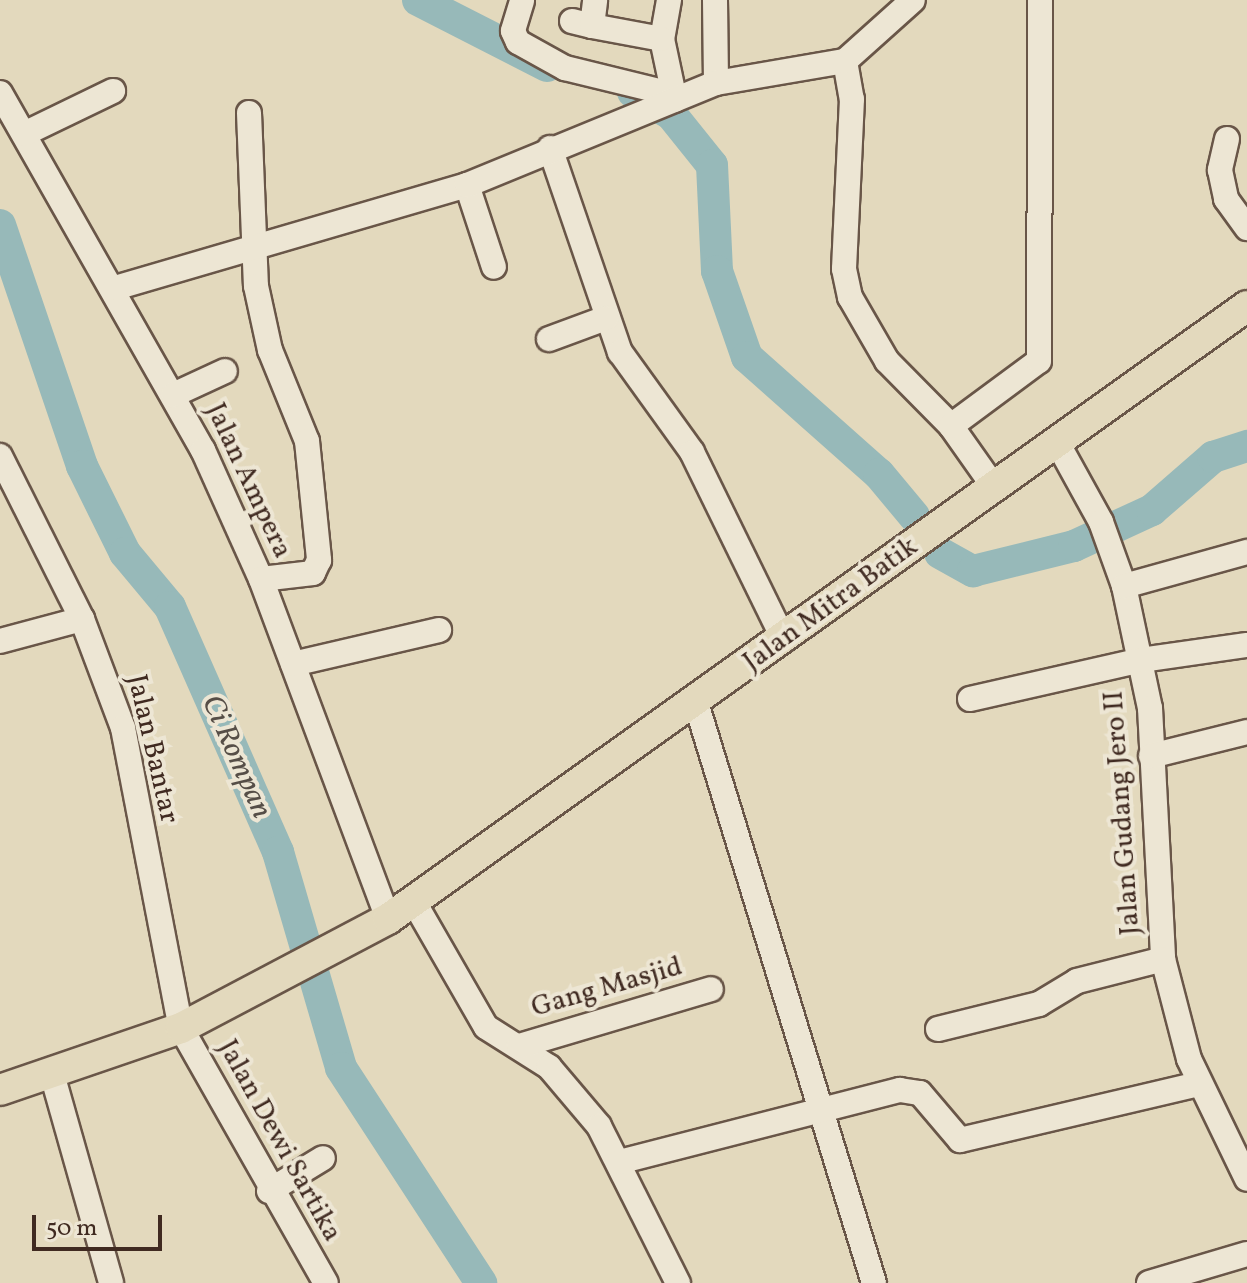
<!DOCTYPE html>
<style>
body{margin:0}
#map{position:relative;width:1247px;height:1283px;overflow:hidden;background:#e3d9bd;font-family:Vollkorn,serif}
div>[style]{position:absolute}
.river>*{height:32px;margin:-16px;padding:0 16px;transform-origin:16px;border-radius:16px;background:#97b9b9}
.roads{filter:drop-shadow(2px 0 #695648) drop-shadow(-2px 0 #695648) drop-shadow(0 2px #695648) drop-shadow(0 -2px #695648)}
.minor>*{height:24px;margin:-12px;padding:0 12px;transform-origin:12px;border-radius:12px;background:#ede6d4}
.major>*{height:30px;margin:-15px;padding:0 15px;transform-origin:15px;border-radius:15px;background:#e3d9bd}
span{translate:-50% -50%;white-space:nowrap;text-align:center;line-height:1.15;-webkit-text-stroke:8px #ede6d4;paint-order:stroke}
.street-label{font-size:28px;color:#402a21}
.water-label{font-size:30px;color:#564e47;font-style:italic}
.scale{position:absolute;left:32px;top:1215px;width:130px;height:36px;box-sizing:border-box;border:4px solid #402a21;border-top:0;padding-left:10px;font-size:24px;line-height:28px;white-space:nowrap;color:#402a21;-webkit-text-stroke:6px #ede6d4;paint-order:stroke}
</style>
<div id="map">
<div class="river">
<i style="left:418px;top:0;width:145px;rotate:27.1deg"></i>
<i style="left:633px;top:92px;width:44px;rotate:30.1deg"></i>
<i style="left:671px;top:114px;width:65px;rotate:51.2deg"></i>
<i style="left:712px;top:165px;width:106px;rotate:87.3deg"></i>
<i style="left:717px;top:271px;width:91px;rotate:70.8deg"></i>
<i style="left:747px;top:357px;width:176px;rotate:41.6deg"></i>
<i style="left:879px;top:474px;width:55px;rotate:50.2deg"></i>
<i style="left:0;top:225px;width:255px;rotate:71.2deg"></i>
<i style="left:82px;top:466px;width:97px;rotate:63.7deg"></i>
<i style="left:125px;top:553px;width:70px;rotate:50.2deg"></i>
<i style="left:170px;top:607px;width:268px;rotate:66.2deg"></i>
<i style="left:278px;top:852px;width:225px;rotate:73.7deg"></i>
<i style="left:341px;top:1068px;width:257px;rotate:56.9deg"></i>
<i style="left:940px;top:553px;width:38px;rotate:29deg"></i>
<i style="left:973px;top:571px;width:104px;rotate:-13.9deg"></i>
<i style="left:1074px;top:546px;width:86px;rotate:-24.8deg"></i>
<i style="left:1152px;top:510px;width:81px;rotate:-41deg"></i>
<i style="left:1213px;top:457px;width:36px;rotate:-18deg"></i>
</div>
<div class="roads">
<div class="minor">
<i style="left:669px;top:0;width:40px;rotate:100deg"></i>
<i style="left:662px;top:39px;width:62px;rotate:78deg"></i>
<i style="left:715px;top:0;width:83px;rotate:89.3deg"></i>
<i style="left:522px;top:1px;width:31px;rotate:107deg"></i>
<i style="left:513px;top:31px;width:12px;rotate:66deg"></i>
<i style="left:518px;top:42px;width:54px;rotate:29deg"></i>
<i style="left:565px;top:68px;width:110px;rotate:13.7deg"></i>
<i style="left:572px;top:21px;width:21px;rotate:14deg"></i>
<i style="left:592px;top:26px;width:26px;rotate:-83deg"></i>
<i style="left:592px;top:26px;width:71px;rotate:10.5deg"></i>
<i style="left:845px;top:61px;width:39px;rotate:80deg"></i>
<i style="left:852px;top:99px;width:170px;rotate:92.7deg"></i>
<i style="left:844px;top:269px;width:29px;rotate:78deg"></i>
<i style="left:850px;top:297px;width:74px;rotate:60deg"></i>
<i style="left:887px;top:361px;width:91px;rotate:45.4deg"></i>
<i style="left:951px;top:426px;width:75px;rotate:54.8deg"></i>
<i style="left:0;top:93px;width:411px;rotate:60.4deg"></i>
<i style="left:203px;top:450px;width:141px;rotate:65.8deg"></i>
<i style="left:261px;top:579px;width:363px;rotate:69.5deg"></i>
<i style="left:249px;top:113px;width:173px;rotate:87.7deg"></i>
<i style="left:256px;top:286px;width:66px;rotate:77.7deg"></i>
<i style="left:270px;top:350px;width:98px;rotate:67.9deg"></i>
<i style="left:307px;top:441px;width:120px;rotate:84.2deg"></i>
<i style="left:319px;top:560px;width:14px;rotate:115deg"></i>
<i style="left:313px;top:573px;width:52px;rotate:173.4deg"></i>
<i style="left:24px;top:134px;width:99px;rotate:-25.8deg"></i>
<i style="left:1227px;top:139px;width:32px;rotate:103deg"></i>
<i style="left:1220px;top:170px;width:30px;rotate:78deg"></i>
<i style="left:1226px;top:199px;width:36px;rotate:54deg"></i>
<i style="left:550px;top:148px;width:216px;rotate:71.1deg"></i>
<i style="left:620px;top:352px;width:123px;rotate:54.2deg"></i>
<i style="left:692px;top:452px;width:209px;rotate:63.9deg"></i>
<i style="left:467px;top:185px;width:86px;rotate:71.8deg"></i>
<i style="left:115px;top:288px;width:367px;rotate:-16.3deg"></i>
<i style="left:467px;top:185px;width:269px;rotate:-22.3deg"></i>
<i style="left:716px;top:83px;width:131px;rotate:-9.7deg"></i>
<i style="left:845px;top:61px;width:91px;rotate:-41.9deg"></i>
<i style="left:549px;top:339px;width:61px;rotate:-20.2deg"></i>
<i style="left:173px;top:395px;width:57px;rotate:-24.8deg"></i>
<i style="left:951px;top:426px;width:109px;rotate:-36.5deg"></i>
<i style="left:1039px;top:361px;width:361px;rotate:-89.8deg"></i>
<i style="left:1058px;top:444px;width:89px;rotate:61.1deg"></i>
<i style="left:1101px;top:522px;width:68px;rotate:70.2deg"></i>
<i style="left:1124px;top:586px;width:125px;rotate:78deg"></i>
<i style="left:1150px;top:708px;width:251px;rotate:87deg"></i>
<i style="left:1163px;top:959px;width:103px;rotate:75.4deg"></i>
<i style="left:1189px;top:1059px;width:133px;rotate:64.2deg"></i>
<i style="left:0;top:456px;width:182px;rotate:63.3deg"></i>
<i style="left:82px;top:619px;width:116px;rotate:69.4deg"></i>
<i style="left:123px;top:728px;width:306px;rotate:79.1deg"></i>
<i style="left:181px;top:1028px;width:293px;rotate:60.4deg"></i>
<i style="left:1124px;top:586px;width:128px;rotate:-15.5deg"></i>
<i style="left:0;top:641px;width:85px;rotate:-15deg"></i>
<i style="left:293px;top:664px;width:150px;rotate:-13.1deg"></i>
<i style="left:970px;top:699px;width:175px;rotate:-12.8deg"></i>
<i style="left:1141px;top:660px;width:107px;rotate:-8.1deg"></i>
<i style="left:696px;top:703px;width:607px;rotate:72.94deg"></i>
<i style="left:1151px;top:756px;width:99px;rotate:-14deg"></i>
<i style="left:414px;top:902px;width:144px;rotate:60.1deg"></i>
<i style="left:486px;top:1027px;width:75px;rotate:32.4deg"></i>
<i style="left:549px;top:1067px;width:77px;rotate:49.7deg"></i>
<i style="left:599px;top:1126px;width:176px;rotate:63.3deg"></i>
<i style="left:938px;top:1029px;width:104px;rotate:-13.9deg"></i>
<i style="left:1039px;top:1004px;width:44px;rotate:-31.2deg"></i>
<i style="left:1077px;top:981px;width:89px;rotate:-14.3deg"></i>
<i style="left:519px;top:1046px;width:200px;rotate:-16.5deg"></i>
<i style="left:52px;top:1074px;width:217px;rotate:74.2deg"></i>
<i style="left:619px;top:1162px;width:290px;rotate:-14.4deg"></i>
<i style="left:900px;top:1090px;width:20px;rotate:9deg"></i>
<i style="left:920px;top:1093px;width:62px;rotate:49.6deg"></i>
<i style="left:960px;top:1140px;width:245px;rotate:-13.2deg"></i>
<i style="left:269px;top:1191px;width:63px;rotate:-31.4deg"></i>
<i style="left:1149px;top:1283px;width:102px;rotate:-16.5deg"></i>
</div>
<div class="major">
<i style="left:0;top:1090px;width:191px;rotate:-18.9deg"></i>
<i style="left:181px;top:1028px;width:234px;rotate:-27.8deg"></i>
<i style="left:388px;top:919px;width:1055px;rotate:-35.51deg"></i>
</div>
</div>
<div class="street-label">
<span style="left:248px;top:481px;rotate:65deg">Jalan Ampera</span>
<span style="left:831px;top:605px;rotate:-36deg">Jalan Mitra Batik</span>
<span style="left:152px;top:749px;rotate:77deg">Jalan Bantar</span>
<span style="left:1123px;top:813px;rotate:-94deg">Jalan Gudang Jero II</span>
<span style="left:607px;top:988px;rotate:-16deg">Gang Masjid</span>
<span style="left:279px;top:1141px;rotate:61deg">Jalan Dewi Sartika</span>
</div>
<div class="water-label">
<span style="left:236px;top:757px;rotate:66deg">Ci Rompan</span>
</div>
<div class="scale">50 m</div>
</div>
